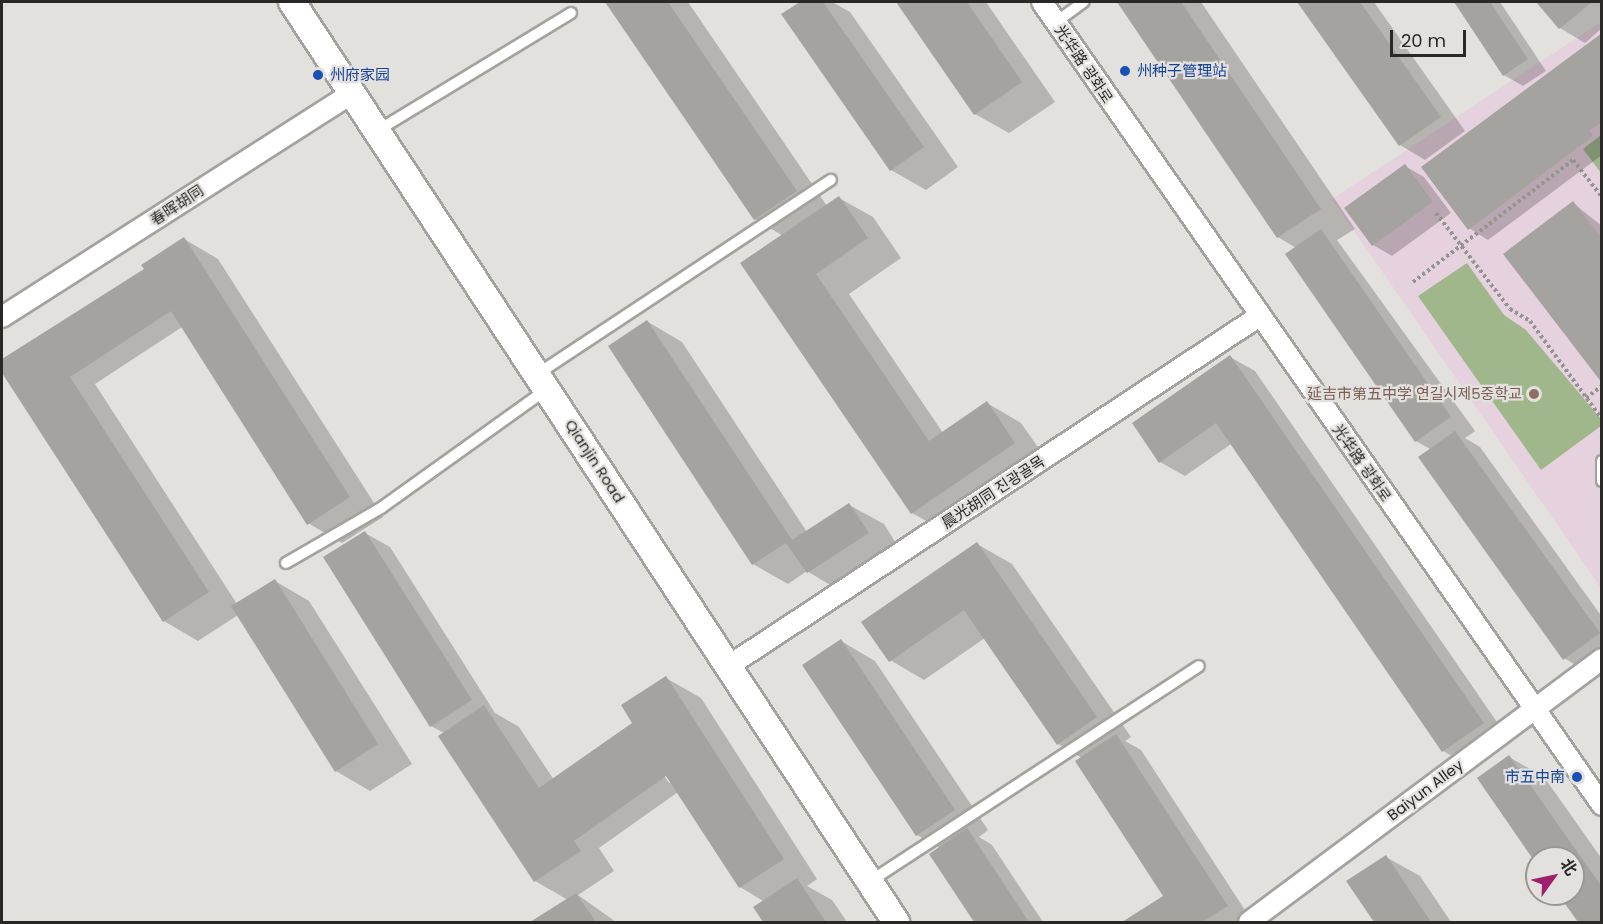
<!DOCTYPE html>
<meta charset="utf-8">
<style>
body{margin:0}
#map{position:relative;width:1603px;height:924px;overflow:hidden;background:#e3e1de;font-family:Poppins,"Noto Sans SC","Noto Sans KR",sans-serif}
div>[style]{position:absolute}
.education>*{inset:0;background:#e6d1de}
.green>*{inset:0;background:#a0b78c}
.shadow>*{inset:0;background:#0003}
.building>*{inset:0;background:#a5a39f}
.path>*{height:4px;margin-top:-2px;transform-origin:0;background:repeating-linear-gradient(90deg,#959391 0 3px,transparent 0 6px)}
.roads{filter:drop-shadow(2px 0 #a4a29f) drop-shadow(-2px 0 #a4a29f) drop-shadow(0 2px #a4a29f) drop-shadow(0 -2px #a4a29f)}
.service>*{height:10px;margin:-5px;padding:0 5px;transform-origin:5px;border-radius:5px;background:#fff}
.minor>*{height:20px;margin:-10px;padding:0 10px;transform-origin:10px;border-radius:10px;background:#fff}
.tertiary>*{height:26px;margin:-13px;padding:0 13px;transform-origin:13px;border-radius:13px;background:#fff}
.dots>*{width:16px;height:16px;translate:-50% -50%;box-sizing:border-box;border:3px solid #e3e1de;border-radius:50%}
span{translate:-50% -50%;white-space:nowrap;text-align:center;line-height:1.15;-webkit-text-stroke:4.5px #e3e1de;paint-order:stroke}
.street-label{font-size:15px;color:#292827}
.transit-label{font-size:15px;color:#164399}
.left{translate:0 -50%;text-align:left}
.right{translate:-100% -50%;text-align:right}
.education-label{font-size:15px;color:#785e54}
.frame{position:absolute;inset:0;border:3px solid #292827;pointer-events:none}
.north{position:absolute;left:1525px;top:846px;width:60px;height:60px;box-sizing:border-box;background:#e3e1de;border:2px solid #999795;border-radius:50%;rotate:57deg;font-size:16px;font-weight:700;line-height:24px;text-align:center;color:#292827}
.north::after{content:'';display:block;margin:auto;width:21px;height:27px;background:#a01e6e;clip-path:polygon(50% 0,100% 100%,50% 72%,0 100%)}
.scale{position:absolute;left:1390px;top:30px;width:76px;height:27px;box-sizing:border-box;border:3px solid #292827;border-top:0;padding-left:8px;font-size:18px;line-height:21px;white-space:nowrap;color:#292827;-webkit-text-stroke:4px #e3e1de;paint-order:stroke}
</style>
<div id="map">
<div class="education">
<i style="clip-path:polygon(1601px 22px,1601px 588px,1332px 199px)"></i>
</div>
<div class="green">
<i style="clip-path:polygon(1601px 135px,1601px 173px,1583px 149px)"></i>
<i style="clip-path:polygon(1467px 263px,1504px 315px,1526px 330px,1601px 419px,1601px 426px,1541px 470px,1418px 296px)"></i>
</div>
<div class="shadow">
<i style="clip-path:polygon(607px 2px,688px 2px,827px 206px,839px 198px,873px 217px,901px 258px,849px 294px,943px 433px,987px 403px,1021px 423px,1049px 463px,946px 532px,912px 513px,783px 236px,755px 219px)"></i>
<i style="clip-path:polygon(802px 2px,832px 2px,850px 12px,958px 167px,926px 190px,891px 170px,783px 15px)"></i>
<i style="clip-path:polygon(898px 2px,986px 2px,1055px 102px,1009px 133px,975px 114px)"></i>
<i style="clip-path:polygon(1119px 2px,1201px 2px,1355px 229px,1337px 240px,1475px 431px,1465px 438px,1480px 447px,1602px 617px,1602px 664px,1589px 673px,1564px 658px,1432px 450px,1416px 441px,1296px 248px,1278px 237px)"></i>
<i style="clip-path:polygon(1299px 2px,1374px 2px,1465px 131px,1425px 160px,1400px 145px)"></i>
<i style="clip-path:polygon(1456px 2px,1500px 2px,1546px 71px,1523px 86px,1504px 75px)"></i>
<i style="clip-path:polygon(1538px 2px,1602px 2px,1602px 28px,1585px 43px,1560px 28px)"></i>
<i style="clip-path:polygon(1602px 34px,1602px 155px,1488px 240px,1469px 228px)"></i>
<i style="clip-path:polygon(1405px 166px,1424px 177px,1451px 213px,1392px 256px,1373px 245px)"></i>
<i style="clip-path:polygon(1573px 203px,1602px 226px,1602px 381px)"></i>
<i style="clip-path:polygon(184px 239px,218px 259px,383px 517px,342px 543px,308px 523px,182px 327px,95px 384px,237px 604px,275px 581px,309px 601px,412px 764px,370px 791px,336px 771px,238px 615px,198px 641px,164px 621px,2px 370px,2px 360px,146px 270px)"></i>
<i style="clip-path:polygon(648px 322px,682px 342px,807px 532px,849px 505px,884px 524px,902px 553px,842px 592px,807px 571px,788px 584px,753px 564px,610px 347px)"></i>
<i style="clip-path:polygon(1230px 357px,1255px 371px,1508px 738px,1468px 765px,1443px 751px,1231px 444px,1185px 476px,1160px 462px)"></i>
<i style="clip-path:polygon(evenodd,365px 533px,390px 547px,495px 713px,519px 727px,554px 780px,634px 724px,666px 678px,701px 698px,817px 879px,807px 886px,832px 900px,847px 922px,765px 922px,755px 908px,765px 902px,740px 887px,678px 792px,599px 848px,614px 871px,578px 895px,616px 922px,533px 922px,568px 900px,535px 881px,444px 733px,431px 726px,365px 533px,646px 748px,672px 782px,669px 783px,646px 748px)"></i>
<i style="clip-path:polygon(977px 544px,1012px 564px,1131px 737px,1125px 741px,1141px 750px,1252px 921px,1125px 922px,1165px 896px,1082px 758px,1058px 744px,985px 638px,924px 680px,890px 660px)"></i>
<i style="clip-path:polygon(841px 641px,875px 661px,988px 830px,979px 837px,992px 845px,1043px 922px,976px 922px,931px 854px,940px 848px,917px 835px)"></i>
<i style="clip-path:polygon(1509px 757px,1544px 777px,1602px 859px,1602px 922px,1579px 922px,1559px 894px,1573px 894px,1573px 858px,1537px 862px)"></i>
<i style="clip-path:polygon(1386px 857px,1420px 876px,1451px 922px,1376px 922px,1348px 882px)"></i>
</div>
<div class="building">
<i style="clip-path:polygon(605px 2px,668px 2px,797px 191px,754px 220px)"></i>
<i style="clip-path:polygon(800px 2px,823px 2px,924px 147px,890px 171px,781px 14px)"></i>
<i style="clip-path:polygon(896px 2px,967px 2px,1022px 82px,974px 115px)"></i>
<i style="clip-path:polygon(1117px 2px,1181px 2px,1321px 209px,1277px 238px)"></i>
<i style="clip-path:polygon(1297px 2px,1360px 2px,1441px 117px,1399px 146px)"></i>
<i style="clip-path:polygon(1454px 2px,1490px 2px,1528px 59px,1503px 76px)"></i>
<i style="clip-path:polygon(1536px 2px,1592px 2px,1559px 29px)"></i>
<i style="clip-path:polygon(1602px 33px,1602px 122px,1590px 130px,1593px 136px,1468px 230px,1421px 167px)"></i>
<i style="clip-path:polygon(1405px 164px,1433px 202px,1372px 246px,1344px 208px)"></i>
<i style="clip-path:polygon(839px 196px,868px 238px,816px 274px,929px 441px,987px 401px,1015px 443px,911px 514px,740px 263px)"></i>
<i style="clip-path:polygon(1573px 201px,1602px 239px,1602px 383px,1503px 254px)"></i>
<i style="clip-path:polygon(1321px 229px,1451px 417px,1415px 442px,1285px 254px)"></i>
<i style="clip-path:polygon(184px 237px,350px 497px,307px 525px,171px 311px,70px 377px,209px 592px,163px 622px,2px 373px,2px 359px,144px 269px,141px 265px)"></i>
<i style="clip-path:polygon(647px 320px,792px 540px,849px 503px,869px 533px,807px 573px,786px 543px,752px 565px,608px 346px)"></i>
<i style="clip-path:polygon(1230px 355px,1484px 723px,1442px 752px,1216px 423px,1159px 463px,1132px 423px)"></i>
<i style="clip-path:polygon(1455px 431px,1600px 633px,1563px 660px,1418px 457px)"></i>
<i style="clip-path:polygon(365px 531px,472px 700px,430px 727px,323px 557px)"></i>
<i style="clip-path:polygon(977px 542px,1097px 717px,1057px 745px,964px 610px,889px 662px,861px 622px)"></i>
<i style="clip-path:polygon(275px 579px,378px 744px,335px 772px,231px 606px)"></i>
<i style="clip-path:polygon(841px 639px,955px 810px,916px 836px,802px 665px)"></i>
<i style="clip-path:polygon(666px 676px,784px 859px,739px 888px,666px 776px,574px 841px,581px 851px,534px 882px,438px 736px,484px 705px,539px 788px,632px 723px,621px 705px)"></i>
<i style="clip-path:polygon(1116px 734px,1228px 906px,1202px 922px,1122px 922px,1163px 896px,1075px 761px)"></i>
<i style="clip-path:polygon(1509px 755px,1602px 887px,1602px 922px,1578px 922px,1558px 894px,1573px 894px,1573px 858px,1537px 858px,1537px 865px,1477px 778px)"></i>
<i style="clip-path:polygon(967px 828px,1029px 922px,974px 922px,929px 854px)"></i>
<i style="clip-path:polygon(1386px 855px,1431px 922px,1374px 922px,1346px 881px)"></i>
<i style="clip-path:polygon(797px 878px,826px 922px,763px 922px,753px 907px)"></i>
<i style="clip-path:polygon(576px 893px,596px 922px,530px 922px)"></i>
</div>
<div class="path">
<i style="left:1436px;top:213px;width:121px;rotate:52.4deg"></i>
<i style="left:1510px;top:309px;width:23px;rotate:31deg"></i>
<i style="left:1530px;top:321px;width:122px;rotate:53.7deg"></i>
<i style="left:1413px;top:282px;width:201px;rotate:-37.3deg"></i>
<i style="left:1573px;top:160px;width:47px;rotate:51.9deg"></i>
<i style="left:1586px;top:398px;width:20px;rotate:-37deg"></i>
</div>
<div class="roads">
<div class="service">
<i style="left:1056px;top:22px;width:34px;rotate:-36deg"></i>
<i style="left:377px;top:131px;width:227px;rotate:-31.3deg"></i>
<i style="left:539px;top:373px;width:350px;rotate:-33.5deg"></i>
<i style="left:1602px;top:461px;width:20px;rotate:90deg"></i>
<i style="left:286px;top:563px;width:110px;rotate:-30.1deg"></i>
<i style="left:381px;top:508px;width:203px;rotate:-35.6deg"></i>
<i style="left:869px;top:882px;width:394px;rotate:-33.2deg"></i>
</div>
<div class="minor">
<i style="left:1042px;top:2px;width:979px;rotate:55.11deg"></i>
<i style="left:2px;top:317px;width:416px;rotate:-32.6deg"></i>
<i style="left:727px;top:667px;width:636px;rotate:-33.39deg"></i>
<i style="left:1249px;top:922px;width:440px;rotate:-36.7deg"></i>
</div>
<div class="tertiary">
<i style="left:292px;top:2px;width:1101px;rotate:56.71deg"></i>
</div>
</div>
<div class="dots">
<i style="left:1125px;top:71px;background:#1a4fb4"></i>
<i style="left:318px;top:75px;background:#1a4fb4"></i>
<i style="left:1534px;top:394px;background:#8d6e63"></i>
<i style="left:1577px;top:777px;background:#1a4fb4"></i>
</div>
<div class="street-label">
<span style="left:1084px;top:64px;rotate:56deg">光华路 광화로</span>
<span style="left:177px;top:205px;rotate:-33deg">春晖胡同</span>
<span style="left:595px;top:461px;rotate:57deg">Qianjin Road</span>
<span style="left:1362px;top:463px;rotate:55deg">光华路 광화로</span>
<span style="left:993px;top:492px;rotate:-33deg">晨光胡同 진광골목</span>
<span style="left:1425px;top:790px;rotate:-37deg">Baiyun Alley</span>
</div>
<div class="transit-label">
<span class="left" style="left:1137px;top:71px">州种子管理站</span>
<span class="left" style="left:330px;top:75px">州府家园</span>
<span class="right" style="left:1565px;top:777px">市五中南</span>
</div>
<div class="education-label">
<span class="right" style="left:1522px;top:394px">延吉市第五中学 연길시제5중학교</span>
</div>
<div class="frame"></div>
<div class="north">北</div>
<div class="scale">20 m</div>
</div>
